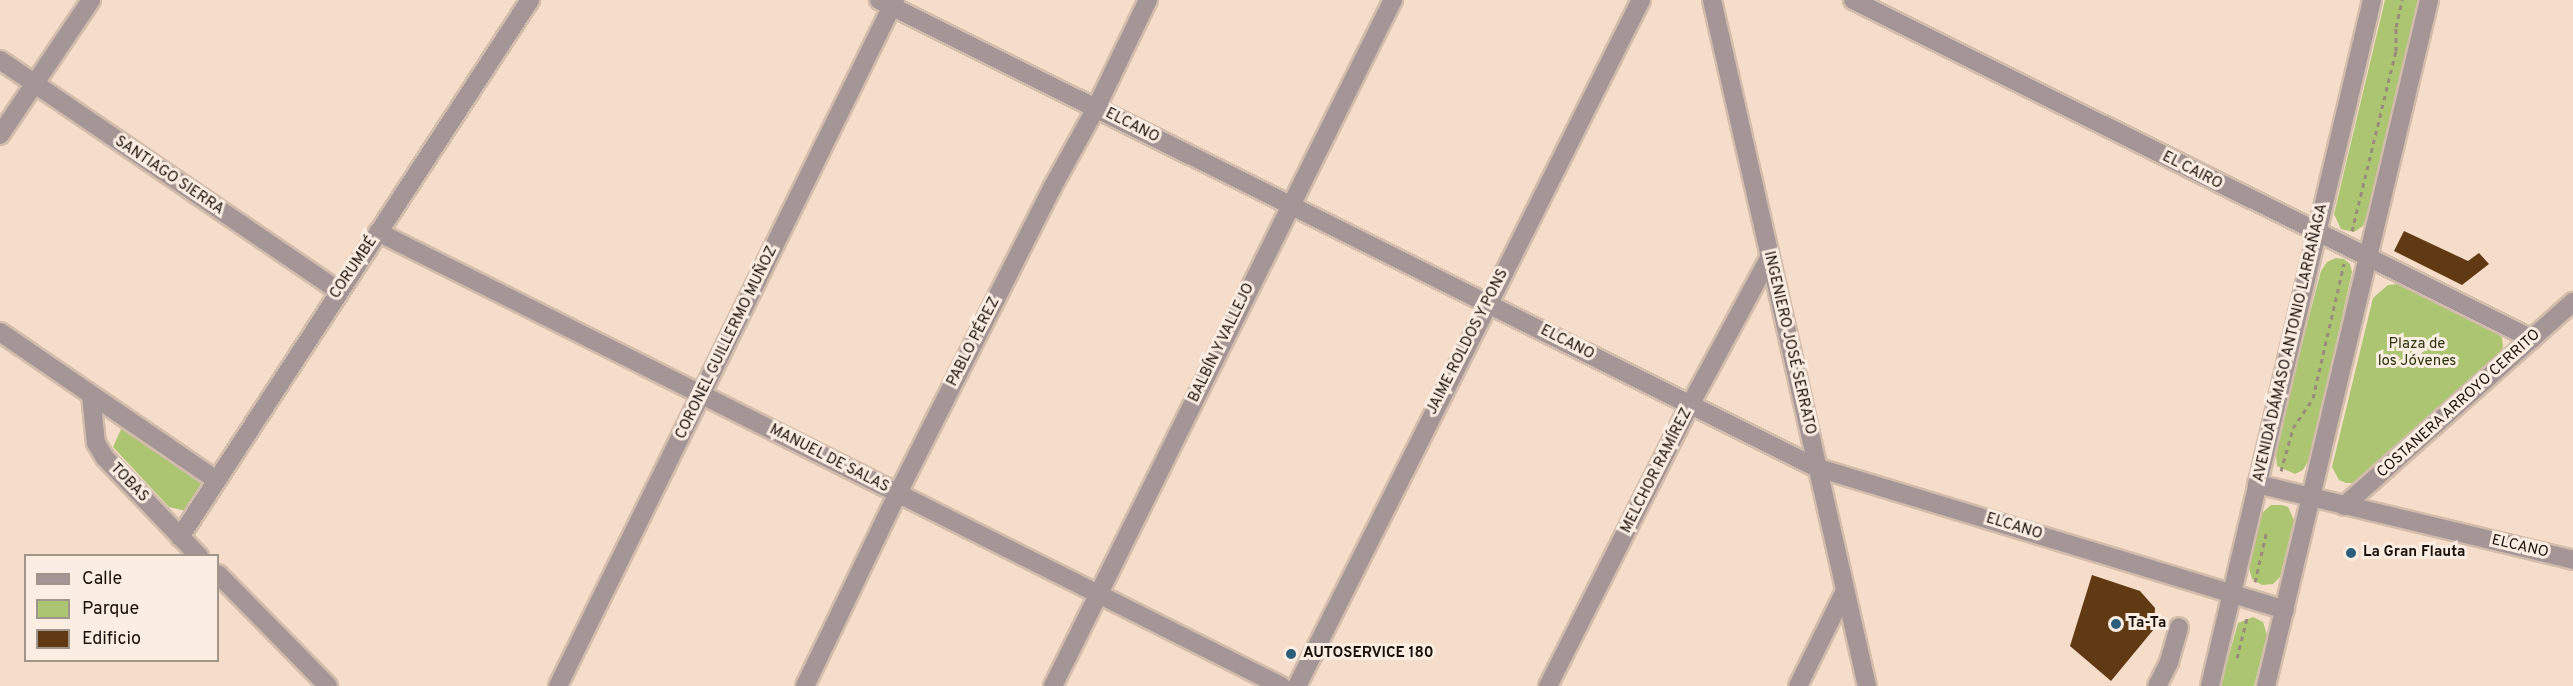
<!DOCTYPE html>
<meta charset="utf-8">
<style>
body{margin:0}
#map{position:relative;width:2573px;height:686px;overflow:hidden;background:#f6ddca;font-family:Overpass,sans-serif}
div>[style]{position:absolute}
.green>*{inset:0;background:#abc571}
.building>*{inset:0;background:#613912}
.path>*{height:3px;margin-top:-1.5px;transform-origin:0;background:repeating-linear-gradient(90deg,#9c8a7c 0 4.5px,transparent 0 9px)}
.roads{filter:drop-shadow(2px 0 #d2bcab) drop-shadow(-2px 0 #d2bcab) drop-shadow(0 2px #d2bcab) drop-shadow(0 -2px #d2bcab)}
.minor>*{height:18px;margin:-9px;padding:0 9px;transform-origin:9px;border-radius:9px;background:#a49596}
.dots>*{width:16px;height:16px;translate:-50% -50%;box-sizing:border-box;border:3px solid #fbede1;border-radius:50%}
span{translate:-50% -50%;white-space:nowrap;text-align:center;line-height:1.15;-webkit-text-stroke:6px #fbede1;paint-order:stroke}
.street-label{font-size:15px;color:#18100a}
.park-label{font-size:15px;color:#2b360e}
.poi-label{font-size:15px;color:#18100a;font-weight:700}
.left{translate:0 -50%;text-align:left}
.legend{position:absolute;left:24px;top:554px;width:195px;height:108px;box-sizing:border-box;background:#fbede1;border:2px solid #a0958b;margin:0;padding:8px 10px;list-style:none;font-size:18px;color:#18100a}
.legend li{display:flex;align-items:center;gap:12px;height:30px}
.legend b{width:30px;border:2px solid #a0958b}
</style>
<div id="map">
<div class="green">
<i style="clip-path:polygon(2385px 0,2420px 0,2369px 209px,2363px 226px,2354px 232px,2341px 229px,2334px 214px)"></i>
<i style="clip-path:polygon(2336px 258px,2344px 259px,2350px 264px,2352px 272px,2311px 456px,2303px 470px,2295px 474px,2277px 466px,2276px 455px,2281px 424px,2321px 271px,2327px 262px)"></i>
<i style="clip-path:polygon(2398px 284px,2497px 332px,2502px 338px,2503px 347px,2499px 354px,2355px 483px,2346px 483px,2339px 480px,2332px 467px,2373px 298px,2388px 285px)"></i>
<i style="clip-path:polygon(122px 427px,203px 478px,205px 484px,186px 511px,169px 507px,113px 447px)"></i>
<i style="clip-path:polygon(2271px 505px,2282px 505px,2288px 507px,2294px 520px,2280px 577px,2273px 584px,2262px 585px,2252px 579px,2249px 568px,2262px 513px)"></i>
<i style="clip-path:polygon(2253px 617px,2263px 622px,2267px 635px,2254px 686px,2220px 686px,2238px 623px)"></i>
</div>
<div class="building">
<i style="clip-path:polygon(2404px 231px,2468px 261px,2479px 253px,2489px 264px,2462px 285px,2394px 251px)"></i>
<i style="clip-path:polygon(2092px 575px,2140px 591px,2155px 608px,2154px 629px,2111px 681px,2070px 646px)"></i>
</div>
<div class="path">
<i style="left:2352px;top:231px;width:185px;rotate:-76.3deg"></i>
<i style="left:2396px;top:51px;width:24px;rotate:-90deg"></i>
<i style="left:2396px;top:27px;width:28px;rotate:-77deg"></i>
<i style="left:2281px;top:471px;width:45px;rotate:-74.4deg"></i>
<i style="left:2293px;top:428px;width:36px;rotate:-56deg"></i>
<i style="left:2313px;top:398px;width:138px;rotate:-77deg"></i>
<i style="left:2255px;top:582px;width:53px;rotate:-77deg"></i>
<i style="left:2237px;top:658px;width:41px;rotate:-76deg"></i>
</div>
<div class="roads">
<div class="minor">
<i style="left:879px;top:0;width:1046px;rotate:26.52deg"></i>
<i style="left:1815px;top:467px;width:491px;rotate:16.9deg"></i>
<i style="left:1712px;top:0;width:703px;rotate:77.27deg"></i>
<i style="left:1853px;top:0;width:759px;rotate:26.53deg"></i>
<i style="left:0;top:60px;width:410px;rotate:34.3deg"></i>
<i style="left:0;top:135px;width:163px;rotate:-56deg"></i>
<i style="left:378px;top:232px;width:1011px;rotate:26.69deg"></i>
<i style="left:0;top:332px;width:262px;rotate:34.4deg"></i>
<i style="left:91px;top:395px;width:48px;rotate:84.1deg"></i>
<i style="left:96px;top:443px;width:17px;rotate:59deg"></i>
<i style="left:105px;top:458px;width:136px;rotate:46.2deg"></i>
<i style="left:2257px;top:484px;width:325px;rotate:13.5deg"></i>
<i style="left:2344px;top:506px;width:307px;rotate:-41.7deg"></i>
<i style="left:180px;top:537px;width:641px;rotate:-56.9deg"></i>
<i style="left:218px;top:574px;width:157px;rotate:45.5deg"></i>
<i style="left:558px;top:686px;width:764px;rotate:-63.84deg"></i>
<i style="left:805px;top:686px;width:214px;rotate:-64.3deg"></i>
<i style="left:898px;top:493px;width:342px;rotate:-63.2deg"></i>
<i style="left:1052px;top:188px;width:91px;rotate:-61.2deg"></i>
<i style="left:1096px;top:108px;width:120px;rotate:-64.3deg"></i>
<i style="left:1053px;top:686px;width:766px;rotate:-63.64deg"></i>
<i style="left:1297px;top:686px;width:767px;rotate:-63.37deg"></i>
<i style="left:1548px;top:686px;width:315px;rotate:-63.2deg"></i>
<i style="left:1690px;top:405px;width:167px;rotate:-61.7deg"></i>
<i style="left:1798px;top:686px;width:104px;rotate:-63.7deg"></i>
<i style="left:2157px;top:686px;width:27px;rotate:-63deg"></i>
<i style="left:2169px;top:662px;width:36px;rotate:-74deg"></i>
<i style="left:2210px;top:686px;width:705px;rotate:-76.71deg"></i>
<i style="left:2266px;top:686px;width:705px;rotate:-76.63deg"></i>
</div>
</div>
<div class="dots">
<i style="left:2351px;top:553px;background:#2b5e7b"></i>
<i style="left:2116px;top:624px;background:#2b5e7b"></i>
<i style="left:1291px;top:654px;background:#2b5e7b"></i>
</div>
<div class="street-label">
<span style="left:1132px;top:126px;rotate:27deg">ELCANO</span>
<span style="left:2192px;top:171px;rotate:27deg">EL CAIRO</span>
<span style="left:169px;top:176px;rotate:34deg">SANTIAGO SIERRA</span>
<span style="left:354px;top:268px;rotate:-56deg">CORUMBÉ</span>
<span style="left:974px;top:342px;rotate:-63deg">PABLO PÉREZ</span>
<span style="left:1468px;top:342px;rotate:-63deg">JAIME ROLDOS Y PONS</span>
<span style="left:727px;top:343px;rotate:-64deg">CORONEL GUILLERMO MUÑOZ</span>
<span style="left:1222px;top:343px;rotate:-64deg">BALBÍN Y VALLEJO</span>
<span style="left:1567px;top:343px;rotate:27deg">ELCANO</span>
<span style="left:1789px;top:343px;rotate:77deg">INGENIERO JOSÉ SERRATO</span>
<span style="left:2291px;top:343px;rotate:-77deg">AVENIDA DÁMASO ANTONIO LARRAÑAGA</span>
<span style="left:2459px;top:404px;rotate:-42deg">COSTANERA ARROYO CERRITO</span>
<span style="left:829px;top:459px;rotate:27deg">MANUEL DE SALAS</span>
<span style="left:1657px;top:471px;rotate:-63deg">MELCHOR RAMÍREZ</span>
<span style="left:129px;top:483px;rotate:46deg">TOBAS</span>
<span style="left:2014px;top:527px;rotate:17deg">ELCANO</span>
<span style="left:2520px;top:547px;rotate:13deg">ELCANO</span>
</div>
<div class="park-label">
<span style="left:2417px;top:353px">Plaza de<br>los Jóvenes</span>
</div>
<div class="poi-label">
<span class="left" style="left:2363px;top:553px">La Gran Flauta</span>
<span class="left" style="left:2128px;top:624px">Ta-Ta</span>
<span class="left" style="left:1303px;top:654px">AUTOSERVICE 180</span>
</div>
<ul class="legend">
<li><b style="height:8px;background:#a49596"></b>Calle</li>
<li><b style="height:16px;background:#abc571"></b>Parque</li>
<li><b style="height:16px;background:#613912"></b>Edificio</li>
</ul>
</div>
